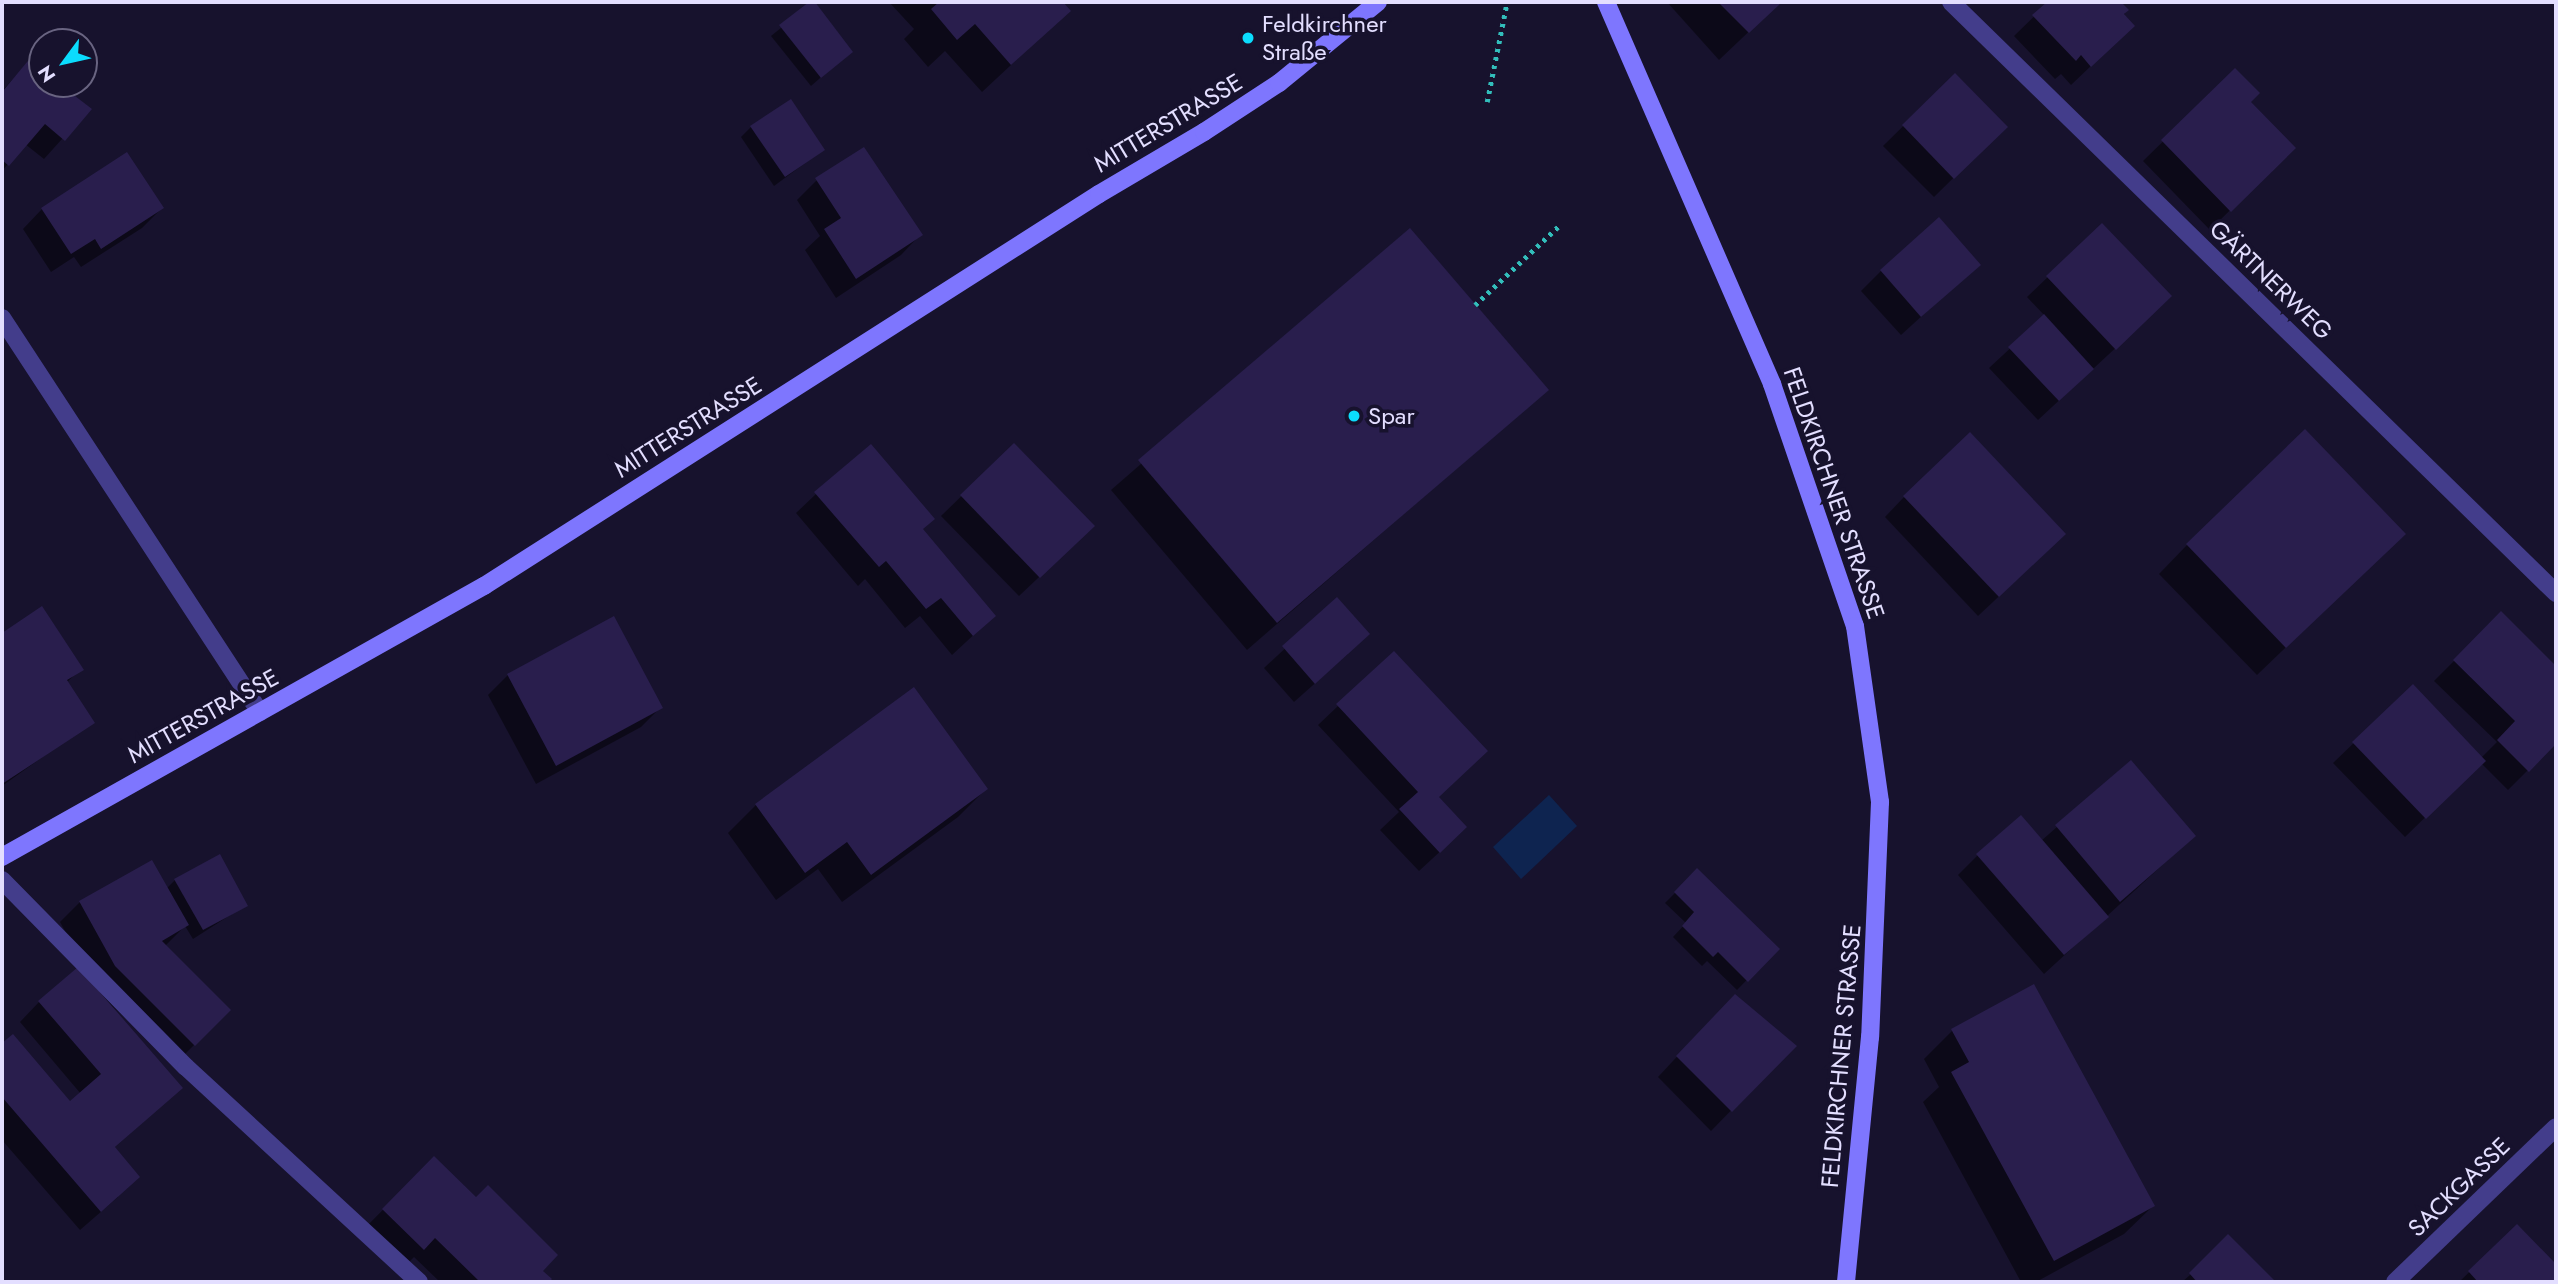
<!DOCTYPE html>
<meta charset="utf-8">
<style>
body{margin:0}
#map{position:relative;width:2558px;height:1284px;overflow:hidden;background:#17122d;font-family:Jost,sans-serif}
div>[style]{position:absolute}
.water>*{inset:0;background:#0e2450}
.shadow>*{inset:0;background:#0007}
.building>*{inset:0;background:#291e4d}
.path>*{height:4.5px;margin-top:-2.25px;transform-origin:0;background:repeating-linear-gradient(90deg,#32bebb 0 3.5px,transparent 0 8.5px)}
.lane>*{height:18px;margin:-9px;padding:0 9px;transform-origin:9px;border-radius:9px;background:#433d8b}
.street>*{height:18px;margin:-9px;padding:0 9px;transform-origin:9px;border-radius:9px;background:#433d8b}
.secondary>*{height:18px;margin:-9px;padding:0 9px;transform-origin:9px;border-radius:9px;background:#7e76fe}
.dots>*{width:19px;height:19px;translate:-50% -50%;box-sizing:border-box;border:4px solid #17122d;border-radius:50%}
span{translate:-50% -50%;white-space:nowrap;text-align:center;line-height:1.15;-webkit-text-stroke:7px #17122d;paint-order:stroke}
.poi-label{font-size:24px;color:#e3deff}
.left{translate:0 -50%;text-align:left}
.street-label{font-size:24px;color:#e3deff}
.frame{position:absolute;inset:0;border:4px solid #e3deff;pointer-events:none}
.north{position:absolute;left:28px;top:28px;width:70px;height:70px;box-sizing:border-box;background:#17122d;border:2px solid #696481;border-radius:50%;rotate:237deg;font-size:19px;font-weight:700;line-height:28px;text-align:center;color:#e3deff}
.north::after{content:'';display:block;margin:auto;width:24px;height:32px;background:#0bdcfd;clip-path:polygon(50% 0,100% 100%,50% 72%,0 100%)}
</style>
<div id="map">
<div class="water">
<i style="clip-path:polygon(1549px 795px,1577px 826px,1521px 879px,1493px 847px)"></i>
</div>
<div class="shadow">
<i style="clip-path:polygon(813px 2px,851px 51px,811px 86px,771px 36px)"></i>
<i style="clip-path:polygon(889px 2px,1061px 2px,1069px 11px,982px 92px,945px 51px,928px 67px,904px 39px,914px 29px)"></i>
<i style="clip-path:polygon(1667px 2px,1780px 2px,1719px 60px)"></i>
<i style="clip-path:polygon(2049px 2px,2119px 2px,2126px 10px,2113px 45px,2071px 85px,2061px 74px,2055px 79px,2014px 36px)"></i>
<i style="clip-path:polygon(42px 47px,42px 84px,83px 84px,73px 96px,89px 109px,44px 159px,25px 144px,2px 171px,2px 91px)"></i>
<i style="clip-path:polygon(2235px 71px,2249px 102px,2293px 148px,2210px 230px,2143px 161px)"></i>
<i style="clip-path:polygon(1955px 75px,2005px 127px,1934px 197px,1883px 146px)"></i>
<i style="clip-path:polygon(751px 127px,823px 150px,774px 186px,741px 137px)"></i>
<i style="clip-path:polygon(817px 180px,920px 235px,901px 255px,836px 298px,805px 250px,820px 236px,797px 200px)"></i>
<i style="clip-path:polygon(162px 208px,142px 228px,81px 267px,74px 257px,51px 272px,23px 229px,42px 209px)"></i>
<i style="clip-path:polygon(2102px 225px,2150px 316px,2038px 420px,1989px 368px,2045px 316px,2027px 297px)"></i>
<i style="clip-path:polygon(1410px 230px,1547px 390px,1247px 650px,1111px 490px)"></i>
<i style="clip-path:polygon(1978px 265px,1901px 335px,1861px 291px,1881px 271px)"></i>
<i style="clip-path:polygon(1014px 445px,1072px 546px,1019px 596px,941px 516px)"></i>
<i style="clip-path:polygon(816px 494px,921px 530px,994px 616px,952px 655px,920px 616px,905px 628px,865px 579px,858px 586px,796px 513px)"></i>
<i style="clip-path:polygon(1904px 497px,2044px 554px,1978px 616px,1885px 517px)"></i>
<i style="clip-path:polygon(2187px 545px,2375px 562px,2257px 675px,2159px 574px)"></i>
<i style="clip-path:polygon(1337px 600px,1348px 654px,1294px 702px,1264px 668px)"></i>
<i style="clip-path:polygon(42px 608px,81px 669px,67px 682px,92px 722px,2px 786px,2px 635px)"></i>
<i style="clip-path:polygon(2501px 614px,2556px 669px,2556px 742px,2508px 790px,2481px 763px,2405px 837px,2333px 763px,2413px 686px,2481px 758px,2497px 742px,2434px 681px)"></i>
<i style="clip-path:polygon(613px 618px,661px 707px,641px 727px,536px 784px,488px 695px,508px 675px)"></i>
<i style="clip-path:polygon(1338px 706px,1437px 798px,1445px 847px,1419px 871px,1380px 830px,1399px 812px,1318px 725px)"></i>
<i style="clip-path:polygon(2131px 762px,2194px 836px,2044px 974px,1958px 875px,1978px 855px,2041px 841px)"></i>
<i style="clip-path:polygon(986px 789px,958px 817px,842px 902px,818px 869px,776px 900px,728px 833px,756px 805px)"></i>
<i style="clip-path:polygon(1697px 871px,1777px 949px,1737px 990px,1707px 961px,1702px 966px,1673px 937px,1686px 923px,1665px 903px)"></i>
<i style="clip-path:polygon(175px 880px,246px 905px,193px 939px,185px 926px,165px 946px,229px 1010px,175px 1064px,101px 996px,181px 1088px,114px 1148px,118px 1197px,80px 1230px,2px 1140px,2px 1045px,12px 1036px,70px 1104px,81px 1094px,20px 1022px,39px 1002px,96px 987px,60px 922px,80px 902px,166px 889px)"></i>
<i style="clip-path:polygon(2033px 987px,2153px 1206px,2124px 1234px,2036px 1282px,2021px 1282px,1923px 1102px,1939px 1087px,1924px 1059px,1952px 1031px)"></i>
<i style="clip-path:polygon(1715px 1016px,1794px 1046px,1711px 1131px,1658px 1077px)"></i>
<i style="clip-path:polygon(434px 1158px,550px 1279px,547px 1282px,440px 1282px,414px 1257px,403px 1268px,363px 1230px)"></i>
<i style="clip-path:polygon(2517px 1226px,2556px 1266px,2556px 1282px,2459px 1282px)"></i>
<i style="clip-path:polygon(2228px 1236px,2274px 1282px,2182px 1282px,2190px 1275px)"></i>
</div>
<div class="building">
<i style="clip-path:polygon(809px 2px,815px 2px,853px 52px,821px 78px,779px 25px)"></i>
<i style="clip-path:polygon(939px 2px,1063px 2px,1071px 11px,1011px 65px,975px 24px,957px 40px,931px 9px)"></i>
<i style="clip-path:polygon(1718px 2px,1782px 2px,1749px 33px)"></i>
<i style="clip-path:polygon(2047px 2px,2121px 2px,2129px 10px,2124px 14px,2135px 26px,2091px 67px,2081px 55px,2076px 61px,2032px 15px)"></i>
<i style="clip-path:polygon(42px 44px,42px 84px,85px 84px,75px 96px,92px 109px,65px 141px,45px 124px,9px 166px,2px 160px,2px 92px)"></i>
<i style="clip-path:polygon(2235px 68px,2260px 93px,2251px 102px,2296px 148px,2231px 212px,2161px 140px)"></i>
<i style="clip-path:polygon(1955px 73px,2008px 127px,1954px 179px,1902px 125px)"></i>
<i style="clip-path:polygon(791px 99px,825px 150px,785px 177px,750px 126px)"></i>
<i style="clip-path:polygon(864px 147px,923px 235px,856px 279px,824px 229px,841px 218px,815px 178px)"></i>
<i style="clip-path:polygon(127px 152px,164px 208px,101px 249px,95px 239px,71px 254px,41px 208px)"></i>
<i style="clip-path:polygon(1939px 217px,1981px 265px,1921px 317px,1880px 270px)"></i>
<i style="clip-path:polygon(2102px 223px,2172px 296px,2116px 350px,2046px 276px)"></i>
<i style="clip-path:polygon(1410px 228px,1549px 390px,1277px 623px,1138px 460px)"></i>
<i style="clip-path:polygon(2044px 314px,2094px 369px,2059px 401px,2008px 347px)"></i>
<i style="clip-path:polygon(2305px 429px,2406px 534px,2286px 648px,2186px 544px)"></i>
<i style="clip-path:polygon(1970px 432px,2066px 534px,1999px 597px,1903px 496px)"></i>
<i style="clip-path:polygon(1014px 443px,1095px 526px,1040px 578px,960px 495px)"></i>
<i style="clip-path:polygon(871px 444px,935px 519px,923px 529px,996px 616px,973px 636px,941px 598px,926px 609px,886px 561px,879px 567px,814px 492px)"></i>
<i style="clip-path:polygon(1337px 597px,1370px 634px,1315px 684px,1282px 646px)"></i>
<i style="clip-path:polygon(42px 606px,84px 670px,67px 680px,95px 723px,2px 784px,2px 633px)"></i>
<i style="clip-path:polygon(2501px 611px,2556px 666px,2556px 744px,2529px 772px,2497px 740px,2515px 721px,2453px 660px)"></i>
<i style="clip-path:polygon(614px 616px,663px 708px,556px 766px,507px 674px)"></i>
<i style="clip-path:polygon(1394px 651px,1488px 751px,1439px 797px,1467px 827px,1440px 853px,1399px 809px,1418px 792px,1336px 704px)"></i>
<i style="clip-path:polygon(2413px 684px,2486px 761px,2426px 819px,2352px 742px)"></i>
<i style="clip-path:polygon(914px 687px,988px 789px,871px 875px,847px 842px,805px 873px,755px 804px)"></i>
<i style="clip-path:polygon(2131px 760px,2196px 836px,2120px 902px,2055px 825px)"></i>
<i style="clip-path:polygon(2021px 815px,2109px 917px,2064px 955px,1976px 854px)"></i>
<i style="clip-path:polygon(220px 854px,248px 906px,203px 930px,174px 879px)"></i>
<i style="clip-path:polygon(152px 860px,189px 925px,162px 941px,231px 1010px,195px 1046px,115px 966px,79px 901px)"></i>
<i style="clip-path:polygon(1697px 868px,1780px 949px,1748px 982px,1718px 952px,1713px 957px,1682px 926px,1694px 912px,1674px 892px)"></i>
<i style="clip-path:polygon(78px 967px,183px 1088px,115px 1147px,140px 1177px,101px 1212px,2px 1097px,2px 1043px,13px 1034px,70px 1101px,101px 1074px,38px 1001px)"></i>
<i style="clip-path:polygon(2034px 984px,2155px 1206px,2054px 1261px,1951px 1072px,1969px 1062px,1951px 1029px)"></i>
<i style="clip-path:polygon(1735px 994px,1797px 1046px,1732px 1112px,1676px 1056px)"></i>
<i style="clip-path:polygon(434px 1156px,476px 1197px,488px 1185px,558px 1255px,543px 1271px,552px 1279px,549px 1282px,480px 1282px,435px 1238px,424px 1250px,382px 1209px)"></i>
<i style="clip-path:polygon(2517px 1224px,2556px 1264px,2556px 1282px,2478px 1282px,2468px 1271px)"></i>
<i style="clip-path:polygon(2228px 1234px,2276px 1282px,2197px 1282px,2189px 1273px)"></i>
</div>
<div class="path">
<i style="left:1487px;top:102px;width:102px;rotate:-78.7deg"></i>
<i style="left:1475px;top:305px;width:117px;rotate:-43.3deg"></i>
</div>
<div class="lane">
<i style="left:2px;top:318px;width:471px;rotate:56.8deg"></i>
<i style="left:2px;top:880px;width:262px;rotate:45.5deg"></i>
<i style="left:186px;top:1067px;width:317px;rotate:42.7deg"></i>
</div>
<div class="street">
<i style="left:1951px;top:2px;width:846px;rotate:44.33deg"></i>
<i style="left:2395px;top:1282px;width:223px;rotate:-43.9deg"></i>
</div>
<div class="secondary">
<i style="left:1606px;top:2px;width:417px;rotate:66.5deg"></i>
<i style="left:1772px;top:384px;width:256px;rotate:71.1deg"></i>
<i style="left:1855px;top:626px;width:178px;rotate:81.9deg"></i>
<i style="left:1880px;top:802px;width:235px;rotate:92.4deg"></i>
<i style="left:1870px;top:1037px;width:246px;rotate:95.6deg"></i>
<i style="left:2px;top:857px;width:553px;rotate:-29.35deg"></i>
<i style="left:484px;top:586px;width:729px;rotate:-32.51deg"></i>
<i style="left:1099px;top:194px;width:122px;rotate:-30.6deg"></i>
<i style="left:1204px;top:132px;width:90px;rotate:-33.2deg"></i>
<i style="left:1279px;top:83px;width:128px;rotate:-39.3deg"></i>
</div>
<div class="dots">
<i style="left:1248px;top:38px;background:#0bdcfd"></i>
<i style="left:1354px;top:416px;background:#0bdcfd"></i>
</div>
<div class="poi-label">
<span class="left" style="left:1262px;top:38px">Feldkirchner<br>Straße</span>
<span class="left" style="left:1368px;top:416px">Spar</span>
</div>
<div class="street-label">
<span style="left:1168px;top:123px;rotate:-31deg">MITTERSTRASSE</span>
<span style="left:2271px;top:280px;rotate:44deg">GÄRTNERWEG</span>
<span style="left:688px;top:427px;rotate:-32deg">MITTERSTRASSE</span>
<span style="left:1834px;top:493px;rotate:71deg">FELDKIRCHNER STRASSE</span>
<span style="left:203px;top:716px;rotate:-29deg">MITTERSTRASSE</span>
<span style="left:1841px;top:1056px;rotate:-85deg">FELDKIRCHNER STRASSE</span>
<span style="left:2459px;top:1187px;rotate:-44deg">SACKGASSE</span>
</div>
<div class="frame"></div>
<div class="north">N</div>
</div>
